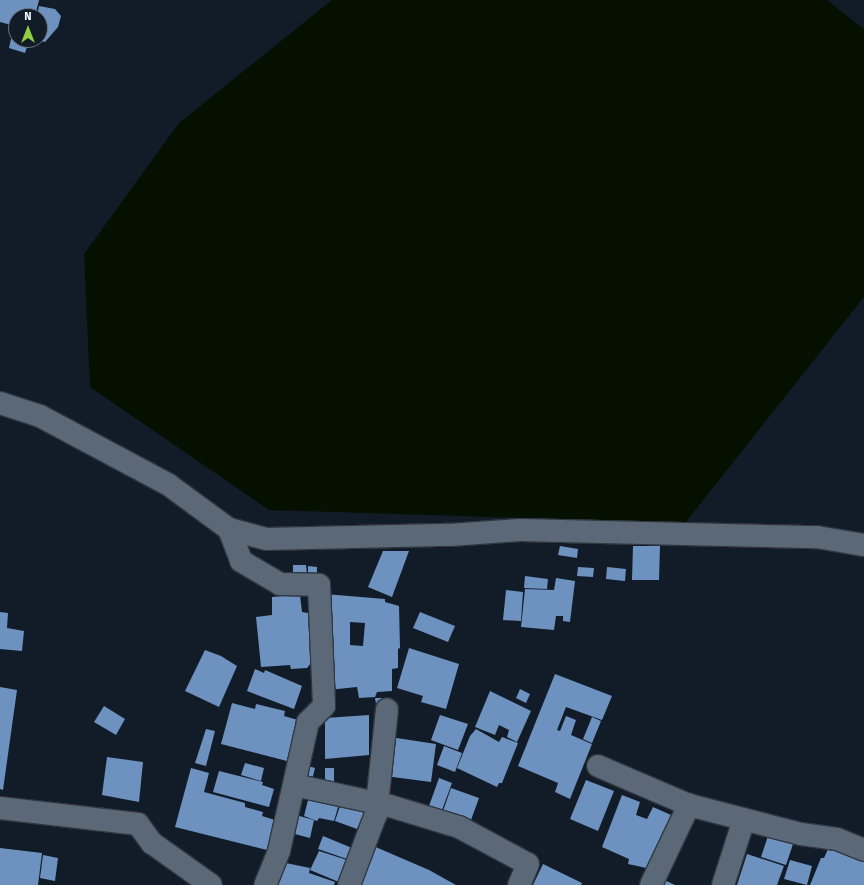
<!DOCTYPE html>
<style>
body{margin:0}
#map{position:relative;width:864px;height:885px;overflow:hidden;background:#121c29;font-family:"Fira Sans",sans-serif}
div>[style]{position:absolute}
.water>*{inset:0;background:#061000}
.building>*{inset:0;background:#6d92c0}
.roads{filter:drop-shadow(1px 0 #303740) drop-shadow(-1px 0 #303740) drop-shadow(0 1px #303740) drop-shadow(0 -1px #303740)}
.minor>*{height:22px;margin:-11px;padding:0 11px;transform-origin:11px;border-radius:11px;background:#5b6877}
span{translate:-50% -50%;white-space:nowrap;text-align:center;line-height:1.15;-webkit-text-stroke:4px #121c29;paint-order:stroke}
.north{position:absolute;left:8px;top:8px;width:40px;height:40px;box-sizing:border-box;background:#121c29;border:1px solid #6a737e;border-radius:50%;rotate:0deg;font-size:11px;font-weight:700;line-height:16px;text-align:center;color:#eef5fe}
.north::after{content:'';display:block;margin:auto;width:14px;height:18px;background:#90cd41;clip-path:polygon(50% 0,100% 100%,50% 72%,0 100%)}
</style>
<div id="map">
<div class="water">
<i style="clip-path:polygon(332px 0,827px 0,864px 29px,864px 297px,685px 523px,269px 510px,90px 387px,84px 254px,179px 123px)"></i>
</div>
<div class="building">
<i style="clip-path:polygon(0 0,39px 0,35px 16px,16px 16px,16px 35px,13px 35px,15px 26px,0 22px)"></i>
<i style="clip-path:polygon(39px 6px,55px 9px,61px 16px,58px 27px,45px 42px,40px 41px,40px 16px,37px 16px)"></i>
<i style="clip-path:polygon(11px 39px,28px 44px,25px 53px,9px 48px)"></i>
<i style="clip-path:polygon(560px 546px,578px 549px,577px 558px,558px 555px)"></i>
<i style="clip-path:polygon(633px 546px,660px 546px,659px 580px,632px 580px)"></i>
<i style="clip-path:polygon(383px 551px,409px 551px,392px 597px,368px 587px)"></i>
<i style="clip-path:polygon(293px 565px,306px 565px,307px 575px,293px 575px)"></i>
<i style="clip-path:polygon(308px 566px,317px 567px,317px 574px,308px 574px)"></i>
<i style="clip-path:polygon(578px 567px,594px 568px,593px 577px,577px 576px)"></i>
<i style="clip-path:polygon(607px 567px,626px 569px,625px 581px,606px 579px)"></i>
<i style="clip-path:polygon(525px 576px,548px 579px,547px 589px,524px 588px)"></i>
<i style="clip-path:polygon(556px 578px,575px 581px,570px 622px,563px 621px,563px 616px,556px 616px,554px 630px,521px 627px,525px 589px,554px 590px)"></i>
<i style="clip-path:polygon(506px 590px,523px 592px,521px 621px,503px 620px)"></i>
<i style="clip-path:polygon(evenodd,325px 594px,385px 599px,385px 602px,399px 606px,400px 648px,398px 649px,398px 668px,392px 669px,392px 691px,377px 692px,375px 697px,359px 698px,357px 687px,328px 690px,325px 594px,350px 622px,365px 623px,363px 646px,350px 645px,350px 622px)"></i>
<i style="clip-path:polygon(300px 595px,302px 612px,308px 613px,311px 663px,307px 668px,291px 669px,290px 665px,261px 667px,256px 617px,272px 615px,272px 597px)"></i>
<i style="clip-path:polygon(0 612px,8px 613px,7px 628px,24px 631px,22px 651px,0 649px)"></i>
<i style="clip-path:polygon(420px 612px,455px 626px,448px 642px,413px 628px)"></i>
<i style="clip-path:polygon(409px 648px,459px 664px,446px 709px,421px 702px,423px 696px,397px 688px)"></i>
<i style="clip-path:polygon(205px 650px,221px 656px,237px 666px,219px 707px,185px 691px)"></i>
<i style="clip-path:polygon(255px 669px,264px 673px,265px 670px,302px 686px,294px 709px,247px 691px)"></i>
<i style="clip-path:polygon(555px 674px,612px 696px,602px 720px,566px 707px,557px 730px,560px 731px,566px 716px,576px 720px,571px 735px,592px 744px,570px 799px,555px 792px,558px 783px,518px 766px)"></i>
<i style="clip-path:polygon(0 687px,17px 690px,3px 790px,0 789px)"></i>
<i style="clip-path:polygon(520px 689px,530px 694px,526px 703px,516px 698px)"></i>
<i style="clip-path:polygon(490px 691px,531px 711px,517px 742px,507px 737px,509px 730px,499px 725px,495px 735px,475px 727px)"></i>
<i style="clip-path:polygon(375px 698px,391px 698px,391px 704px,376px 704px)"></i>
<i style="clip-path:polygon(232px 703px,255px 709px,256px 704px,285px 711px,284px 716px,298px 720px,287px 761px,221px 744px)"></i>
<i style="clip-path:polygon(104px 706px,125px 719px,116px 735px,94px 722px)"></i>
<i style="clip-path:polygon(369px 715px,369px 755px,325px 759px,325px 718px)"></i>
<i style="clip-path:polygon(440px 715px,468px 724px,458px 750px,431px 740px)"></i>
<i style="clip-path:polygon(592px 717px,601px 721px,592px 743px,583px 739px)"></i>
<i style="clip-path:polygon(206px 729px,215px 731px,206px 766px,195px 763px)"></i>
<i style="clip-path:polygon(476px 729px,499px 742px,502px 737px,518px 743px,502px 783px,499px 783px,497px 787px,457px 768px,470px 736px)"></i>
<i style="clip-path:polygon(390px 737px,436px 744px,431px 782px,385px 776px)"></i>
<i style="clip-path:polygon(444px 746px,462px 753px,455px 772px,437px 765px)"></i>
<i style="clip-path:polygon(107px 757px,143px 762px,139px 802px,102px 795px)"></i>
<i style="clip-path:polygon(245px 763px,264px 768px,261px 781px,241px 775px)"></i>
<i style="clip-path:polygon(302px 764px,315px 768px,311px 784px,298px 781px)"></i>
<i style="clip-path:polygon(191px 768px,209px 773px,204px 792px,245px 803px,245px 807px,263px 812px,262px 816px,275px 820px,267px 850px,175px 827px)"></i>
<i style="clip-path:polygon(325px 768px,334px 768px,334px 785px,325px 785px)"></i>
<i style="clip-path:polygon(219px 771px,263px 782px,262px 785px,274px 789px,269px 807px,213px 792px)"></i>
<i style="clip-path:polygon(439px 778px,452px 783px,442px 810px,429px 806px)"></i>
<i style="clip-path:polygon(586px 780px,614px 791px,598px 831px,570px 819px)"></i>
<i style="clip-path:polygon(451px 788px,479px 798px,471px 820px,443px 811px)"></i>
<i style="clip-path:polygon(622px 795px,640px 802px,636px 815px,647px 819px,653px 807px,671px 815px,651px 869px,628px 864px,629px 859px,602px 847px)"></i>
<i style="clip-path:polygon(309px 796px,339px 804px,334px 821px,319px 818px,317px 821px,304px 816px)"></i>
<i style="clip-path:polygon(341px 803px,364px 813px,357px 829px,335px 821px)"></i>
<i style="clip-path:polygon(292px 814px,314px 820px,310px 838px,287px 832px)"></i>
<i style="clip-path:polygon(323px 836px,352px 848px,347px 859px,318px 849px)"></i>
<i style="clip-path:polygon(768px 836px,793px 844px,786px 865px,761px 857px)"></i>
<i style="clip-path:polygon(371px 845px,429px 870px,456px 885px,355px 885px)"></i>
<i style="clip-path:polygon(829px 847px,864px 862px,864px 885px,810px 885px,821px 858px,824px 858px)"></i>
<i style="clip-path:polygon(0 848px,42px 853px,38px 885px,0 885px)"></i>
<i style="clip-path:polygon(319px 851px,347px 860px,339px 882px,310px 870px)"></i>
<i style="clip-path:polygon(747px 854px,784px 866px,777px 885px,737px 885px)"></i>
<i style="clip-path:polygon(43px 855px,58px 858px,55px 881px,40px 878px)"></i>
<i style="clip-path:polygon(790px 860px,812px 866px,807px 885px,784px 879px)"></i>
<i style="clip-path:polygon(281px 862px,310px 868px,309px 873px,335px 882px,334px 885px,272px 885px)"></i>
<i style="clip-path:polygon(543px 864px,582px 883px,581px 885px,533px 885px)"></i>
<i style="clip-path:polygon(660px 878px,675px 885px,657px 885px)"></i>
</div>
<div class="roads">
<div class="minor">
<i style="left:0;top:403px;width:42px;rotate:18deg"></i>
<i style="left:40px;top:416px;width:146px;rotate:28.1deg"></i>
<i style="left:169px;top:485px;width:74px;rotate:36.3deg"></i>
<i style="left:229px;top:529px;width:39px;rotate:15deg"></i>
<i style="left:267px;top:539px;width:183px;rotate:-1.3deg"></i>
<i style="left:450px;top:535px;width:70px;rotate:-4.1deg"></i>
<i style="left:520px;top:530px;width:297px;rotate:1.4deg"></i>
<i style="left:817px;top:537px;width:48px;rotate:9.7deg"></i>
<i style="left:229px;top:529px;width:34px;rotate:69deg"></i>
<i style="left:241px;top:561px;width:45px;rotate:30.5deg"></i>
<i style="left:280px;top:584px;width:39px;rotate:1deg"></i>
<i style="left:319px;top:585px;width:121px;rotate:87.6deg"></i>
<i style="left:324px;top:706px;width:23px;rotate:135deg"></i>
<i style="left:308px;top:722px;width:132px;rotate:102.7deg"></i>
<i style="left:279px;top:851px;width:37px;rotate:112deg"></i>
<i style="left:598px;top:766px;width:99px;rotate:23.2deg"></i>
<i style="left:689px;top:805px;width:116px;rotate:14.5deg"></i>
<i style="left:801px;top:834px;width:36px;rotate:8deg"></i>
<i style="left:837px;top:839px;width:29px;rotate:22deg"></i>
<i style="left:294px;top:785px;width:98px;rotate:12.3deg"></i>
<i style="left:390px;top:806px;width:72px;rotate:16.9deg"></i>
<i style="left:459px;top:827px;width:78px;rotate:28.2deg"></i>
<i style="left:528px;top:864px;width:23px;rotate:113deg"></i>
<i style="left:0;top:808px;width:139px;rotate:6.6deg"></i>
<i style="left:138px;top:824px;width:24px;rotate:54deg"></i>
<i style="left:152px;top:843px;width:72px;rotate:35.4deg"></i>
<i style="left:349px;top:885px;width:76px;rotate:-69.2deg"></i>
<i style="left:376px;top:814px;width:105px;rotate:-84deg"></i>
<i style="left:651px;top:885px;width:89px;rotate:-64.6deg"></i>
<i style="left:723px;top:885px;width:69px;rotate:-72.3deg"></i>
</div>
</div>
<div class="north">N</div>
</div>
